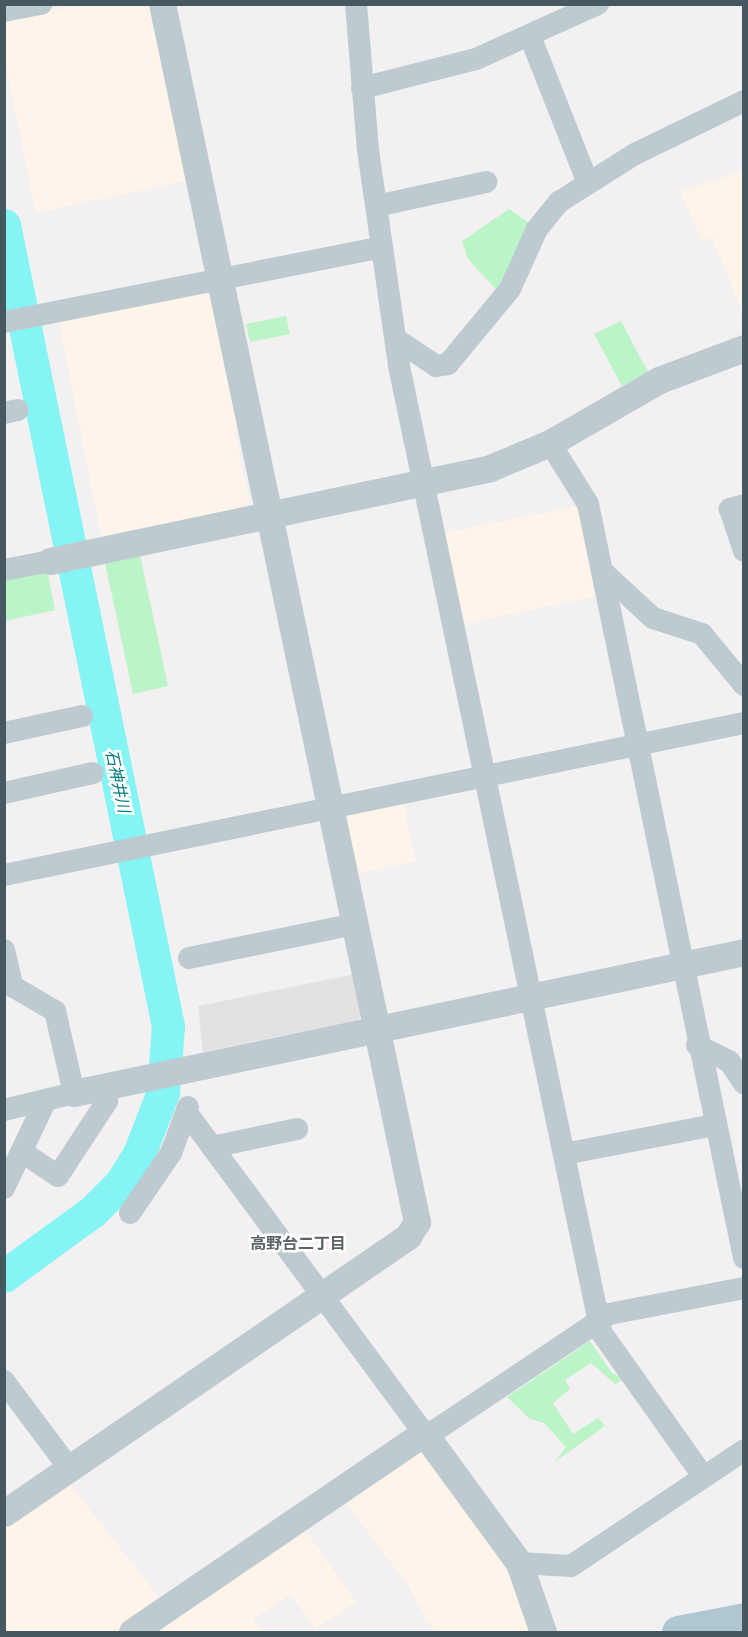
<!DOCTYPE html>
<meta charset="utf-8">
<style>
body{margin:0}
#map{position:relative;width:748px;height:1637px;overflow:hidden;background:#f3f0f1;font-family:Lato,"Noto Sans JP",sans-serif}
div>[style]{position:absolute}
.commercial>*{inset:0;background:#fef4e9}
.education>*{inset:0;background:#e4e1e3}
.green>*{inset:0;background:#bbf4c6}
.river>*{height:33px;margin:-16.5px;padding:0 16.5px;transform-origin:16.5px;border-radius:16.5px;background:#84f4f5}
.minor>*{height:22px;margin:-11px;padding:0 11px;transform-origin:11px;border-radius:11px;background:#bdcbd1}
.tertiary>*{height:27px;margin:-13.5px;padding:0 13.5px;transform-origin:13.5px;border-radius:13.5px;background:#bdcbd1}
.primary>*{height:33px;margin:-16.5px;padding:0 16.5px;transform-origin:16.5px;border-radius:16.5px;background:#aec7d2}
span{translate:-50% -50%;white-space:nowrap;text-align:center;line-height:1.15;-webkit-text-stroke:5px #fff;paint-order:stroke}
.water-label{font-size:16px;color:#067d7e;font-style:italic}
.neighbourhood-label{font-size:16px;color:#5c6366;font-weight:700}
.frame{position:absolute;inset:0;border:6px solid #465960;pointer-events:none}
</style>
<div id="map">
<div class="commercial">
<i style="clip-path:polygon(81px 5px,152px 5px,189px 180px,36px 213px,5px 60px,4px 20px)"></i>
<i style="clip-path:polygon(743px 171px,743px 312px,712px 237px,702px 241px,680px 192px)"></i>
<i style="clip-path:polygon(206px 291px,213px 296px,241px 429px,235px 431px,249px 500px,244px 507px,101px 536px,59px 322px)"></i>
<i style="clip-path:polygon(584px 505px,602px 595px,462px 624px,443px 533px)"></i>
<i style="clip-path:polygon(403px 802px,415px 861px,356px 874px,344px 819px,348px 813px)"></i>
<i style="clip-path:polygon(419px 1451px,428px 1452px,508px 1558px,529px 1632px,434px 1632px,408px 1585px,345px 1502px)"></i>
<i style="clip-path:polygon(68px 1482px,157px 1595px,155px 1605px,116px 1632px,5px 1632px,5px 1527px)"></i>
<i style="clip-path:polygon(305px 1530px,356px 1602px,315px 1629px,291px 1594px,253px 1619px,262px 1632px,150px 1632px)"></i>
</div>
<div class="education">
<i style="clip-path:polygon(355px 974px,363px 1011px,358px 1020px,203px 1052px,198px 1006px)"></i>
</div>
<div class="green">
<i style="clip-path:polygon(509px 209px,534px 226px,501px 295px,468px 259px,462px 241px)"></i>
<i style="clip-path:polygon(286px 316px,290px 334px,250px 342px,246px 324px)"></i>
<i style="clip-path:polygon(621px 321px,648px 372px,622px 386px,594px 334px)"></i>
<i style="clip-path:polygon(140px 555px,168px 686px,133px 694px,105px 563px)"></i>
<i style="clip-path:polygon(47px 569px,55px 610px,5px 621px,4px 578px)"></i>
<i style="clip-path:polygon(590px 1341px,612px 1373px,624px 1379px,615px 1384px,591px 1363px,565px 1380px,570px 1389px,553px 1403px,573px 1434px,598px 1418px,605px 1426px,555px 1462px,566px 1447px,544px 1423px,530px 1419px,507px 1397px)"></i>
</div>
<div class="river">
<i style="left:4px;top:225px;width:818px;rotate:78.43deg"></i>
<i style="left:168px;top:1026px;width:66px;rotate:94.3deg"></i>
<i style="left:163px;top:1092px;width:66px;rotate:111.2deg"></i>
<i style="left:139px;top:1154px;width:34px;rotate:122deg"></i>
<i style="left:121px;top:1183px;width:40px;rotate:135deg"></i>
<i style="left:93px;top:1211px;width:110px;rotate:143.9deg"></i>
</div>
<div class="minor">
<i style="left:356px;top:4px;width:146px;rotate:85.3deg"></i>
<i style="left:368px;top:150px;width:218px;rotate:81.8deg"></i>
<i style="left:399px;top:366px;width:987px;rotate:78.19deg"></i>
<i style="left:601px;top:1332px;width:176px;rotate:54.7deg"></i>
<i style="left:4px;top:11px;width:38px;rotate:-11deg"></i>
<i style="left:530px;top:36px;width:156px;rotate:68.5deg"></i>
<i style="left:362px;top:88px;width:118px;rotate:-14.3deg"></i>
<i style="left:476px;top:59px;width:134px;rotate:-24.3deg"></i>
<i style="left:376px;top:206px;width:113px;rotate:-12.3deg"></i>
<i style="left:4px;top:322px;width:385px;rotate:-11.2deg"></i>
<i style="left:399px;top:341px;width:45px;rotate:34deg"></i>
<i style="left:436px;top:366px;width:12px;rotate:-9deg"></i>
<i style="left:448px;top:364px;width:97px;rotate:-50.4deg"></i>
<i style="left:510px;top:289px;width:66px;rotate:-65.8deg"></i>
<i style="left:537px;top:229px;width:35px;rotate:-51deg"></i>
<i style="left:559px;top:202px;width:90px;rotate:-32.3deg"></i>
<i style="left:635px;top:154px;width:121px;rotate:-25.9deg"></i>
<i style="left:4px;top:413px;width:14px;rotate:-12deg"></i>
<i style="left:550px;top:443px;width:72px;rotate:58.1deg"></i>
<i style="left:588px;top:504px;width:770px;rotate:78.31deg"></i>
<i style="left:744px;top:505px;width:15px;rotate:164deg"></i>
<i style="left:730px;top:509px;width:44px;rotate:71.6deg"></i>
<i style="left:4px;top:570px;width:47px;rotate:-11.1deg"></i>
<i style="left:602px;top:571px;width:69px;rotate:42.7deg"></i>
<i style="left:653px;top:618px;width:52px;rotate:18.1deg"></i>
<i style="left:702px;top:634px;width:66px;rotate:50.5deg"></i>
<i style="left:4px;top:733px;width:80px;rotate:-12.3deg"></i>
<i style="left:4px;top:793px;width:91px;rotate:-12.7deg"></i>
<i style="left:4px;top:875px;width:755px;rotate:-11.61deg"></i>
<i style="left:4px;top:950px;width:37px;rotate:77deg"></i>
<i style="left:12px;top:986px;width:50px;rotate:30.2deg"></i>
<i style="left:55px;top:1011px;width:84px;rotate:77deg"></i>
<i style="left:74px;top:1093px;width:72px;rotate:166.3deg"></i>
<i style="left:189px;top:958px;width:169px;rotate:-11.6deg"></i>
<i style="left:697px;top:1045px;width:36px;rotate:27deg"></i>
<i style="left:729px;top:1061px;width:27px;rotate:56deg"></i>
<i style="left:187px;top:1113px;width:398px;rotate:53.5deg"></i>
<i style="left:212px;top:1147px;width:87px;rotate:-12deg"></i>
<i style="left:22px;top:1152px;width:43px;rotate:33.7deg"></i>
<i style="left:58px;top:1176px;width:90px;rotate:-56.8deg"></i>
<i style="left:107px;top:1101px;width:15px;rotate:-90deg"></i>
<i style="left:564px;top:1154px;width:154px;rotate:-10.9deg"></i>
<i style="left:4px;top:1188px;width:98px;rotate:-64.5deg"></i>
<i style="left:130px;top:1213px;width:73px;rotate:-55.7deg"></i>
<i style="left:171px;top:1153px;width:49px;rotate:-69.7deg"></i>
<i style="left:4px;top:1381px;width:109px;rotate:53.2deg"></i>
<i style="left:427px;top:1436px;width:219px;rotate:-33.8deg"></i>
<i style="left:609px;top:1314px;width:137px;rotate:-10.9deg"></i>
<i style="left:519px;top:1563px;width:52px;rotate:3.3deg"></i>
<i style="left:571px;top:1566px;width:208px;rotate:-33.8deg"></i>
</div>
<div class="tertiary">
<i style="left:50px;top:561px;width:450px;rotate:-11.9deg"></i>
<i style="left:490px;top:468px;width:65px;rotate:-22.6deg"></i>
<i style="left:550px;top:443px;width:126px;rotate:-30deg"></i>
<i style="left:659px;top:380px;width:91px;rotate:-20.6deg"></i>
<i style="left:74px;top:1093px;width:685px;rotate:-11.88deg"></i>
<i style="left:4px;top:1513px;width:490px;rotate:-34.4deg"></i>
<i style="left:408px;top:1236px;width:17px;rotate:-57deg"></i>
<i style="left:417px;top:1222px;width:1244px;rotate:-101.82deg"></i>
<i style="left:132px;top:1632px;width:353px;rotate:-34.3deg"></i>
<i style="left:424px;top:1433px;width:161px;rotate:53.8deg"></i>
<i style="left:519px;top:1563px;width:73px;rotate:70.8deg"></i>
</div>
<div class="primary">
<i style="left:678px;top:1632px;width:67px;rotate:-11.1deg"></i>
</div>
<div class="water-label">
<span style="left:118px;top:781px;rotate:78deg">石神井川</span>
</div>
<div class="neighbourhood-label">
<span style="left:298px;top:1243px">高野台二丁目</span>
</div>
<div class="frame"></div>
</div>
